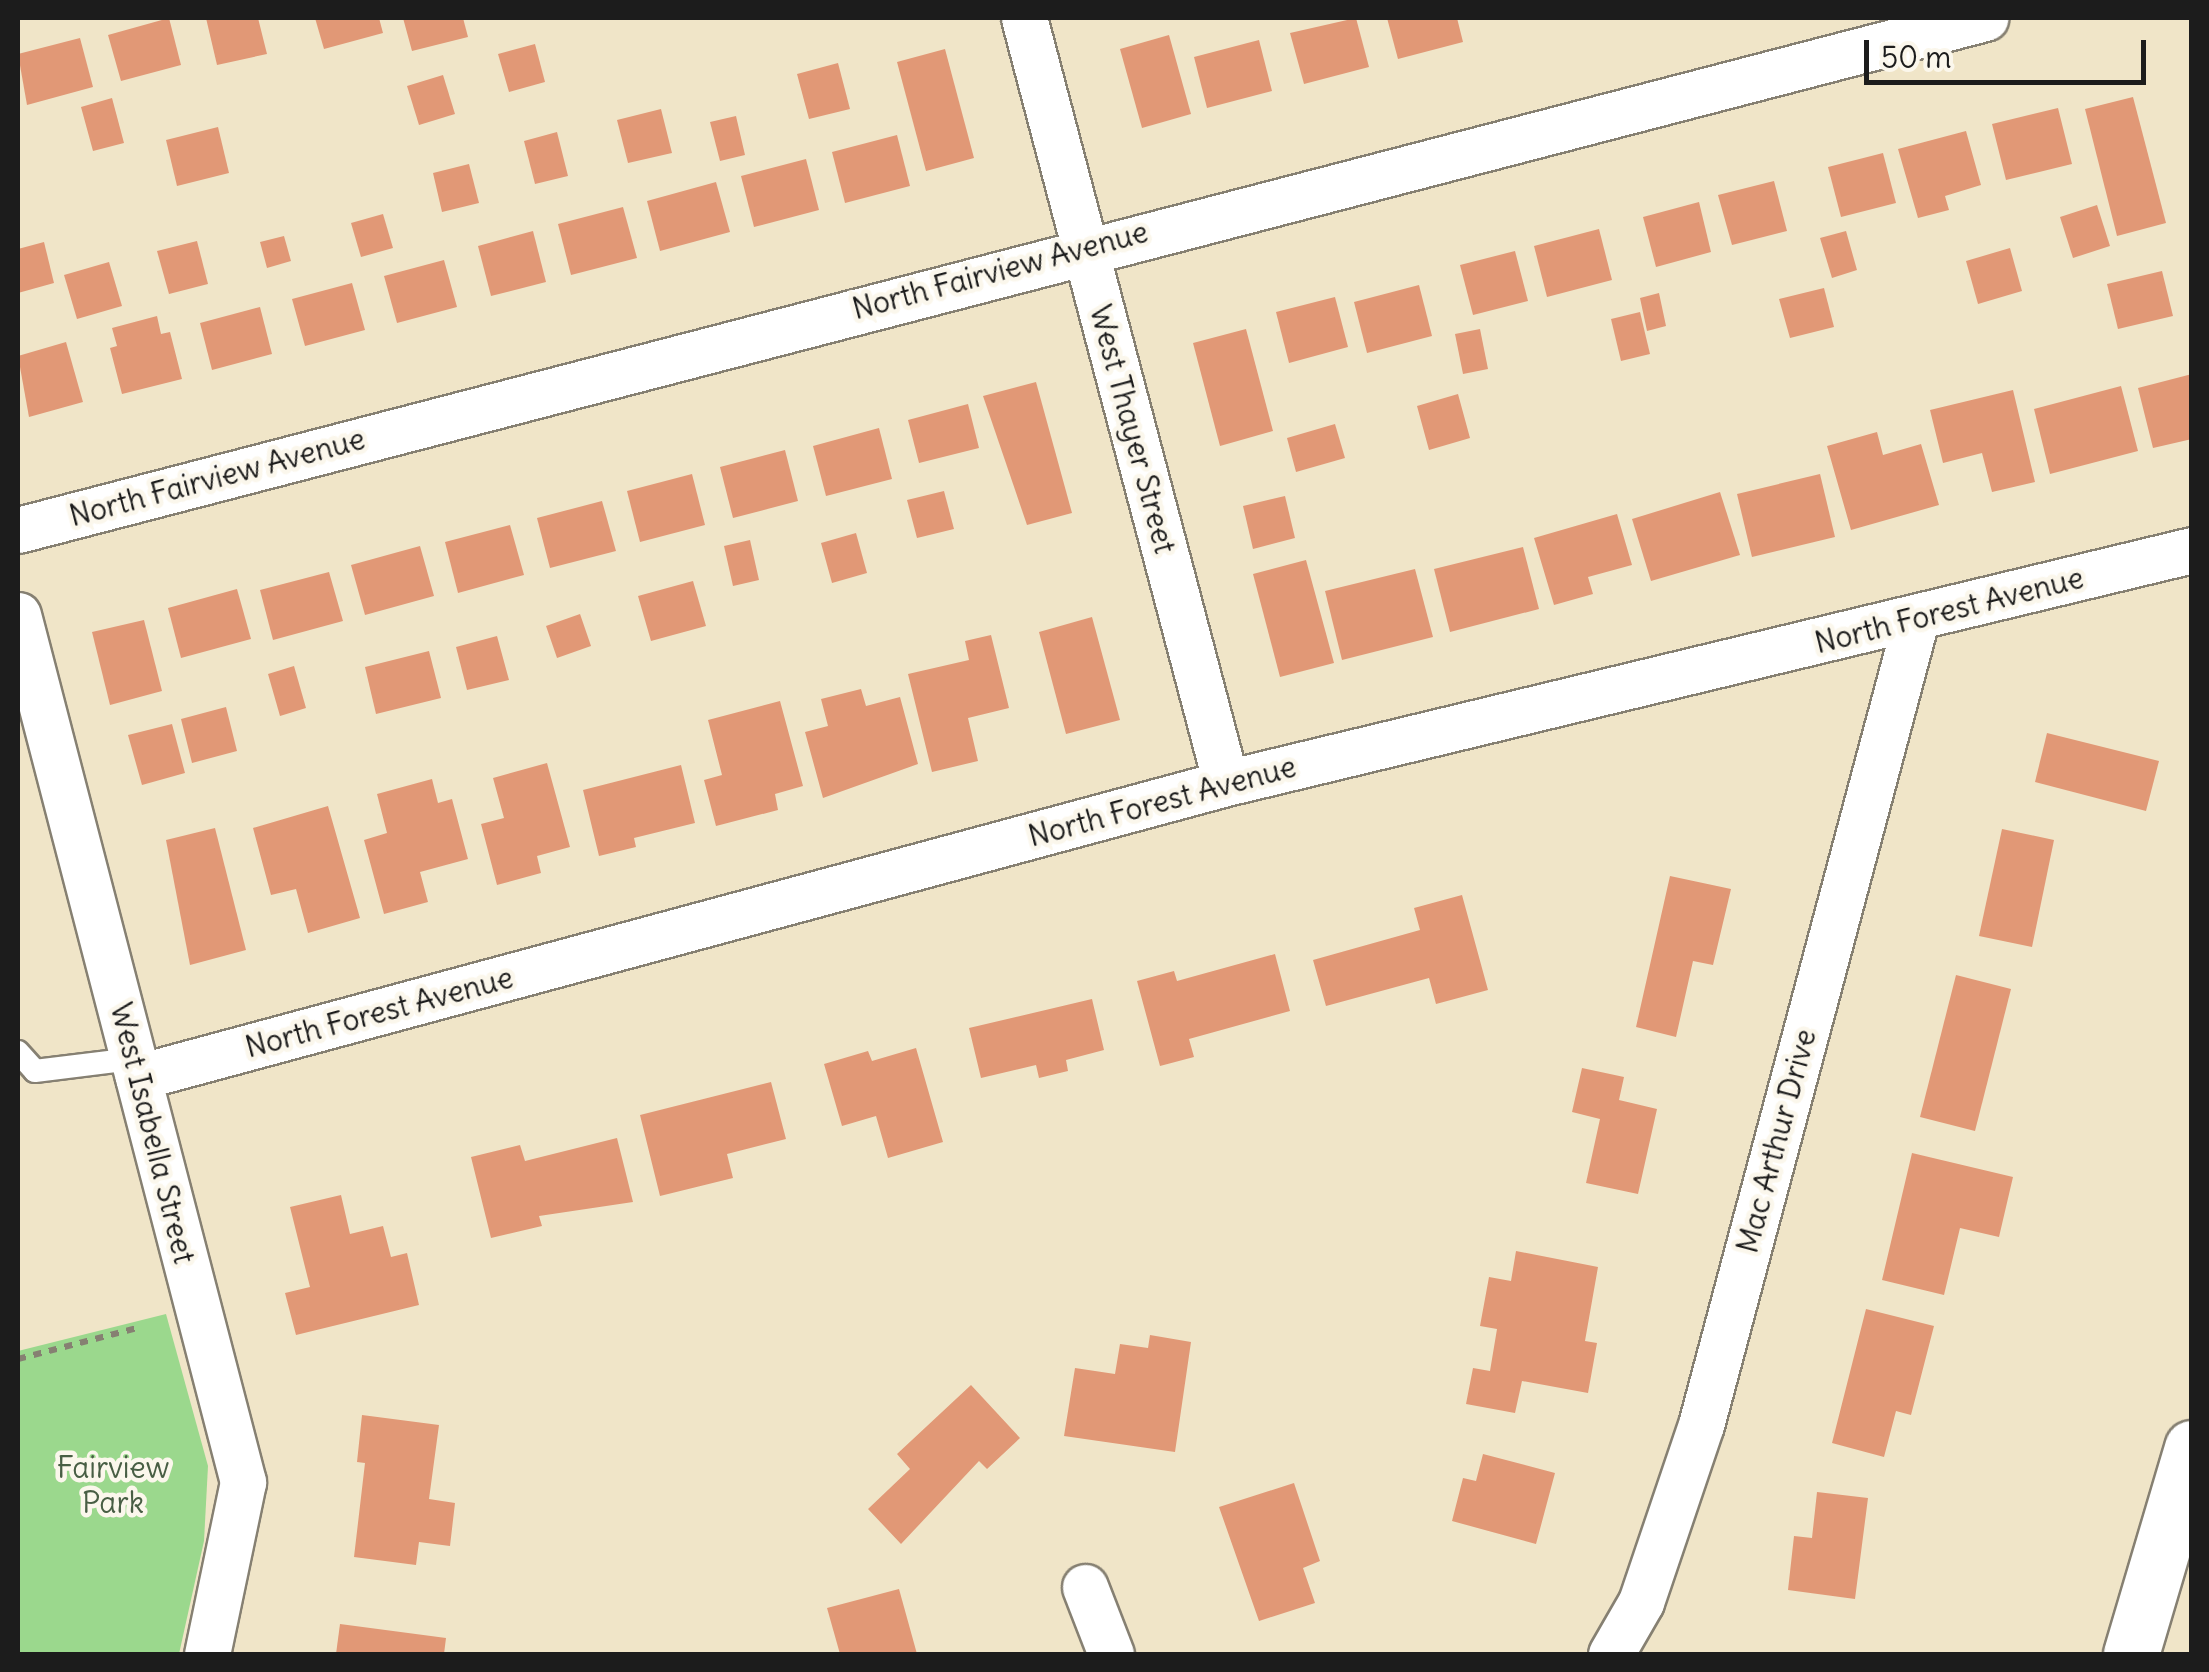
<!DOCTYPE html>
<style>
body{margin:0}
#map{position:relative;width:2209px;height:1672px;overflow:hidden;background:#f0e5c8;font-family:Delius,sans-serif}
div>[style]{position:absolute}
.green>*{inset:0;background:#9bd88d}
.building>*{inset:0;background:#e19876}
.path>*{height:6px;margin-top:-3px;transform-origin:0;background:repeating-linear-gradient(90deg,#868072 0 8px,transparent 0 16px)}
.roads{filter:drop-shadow(2px 0 #868072) drop-shadow(-2px 0 #868072) drop-shadow(0 2px #868072) drop-shadow(0 -2px #868072)}
.lane>*{height:22px;margin:-11px;padding:0 11px;transform-origin:11px;border-radius:11px;background:#fff}
.street>*{height:45px;margin:-22.5px;padding:0 22.5px;transform-origin:22.5px;border-radius:22.5px;background:#fff}
.primary>*{height:55px;margin:-27.5px;padding:0 27.5px;transform-origin:27.5px;border-radius:27.5px;background:#fff}
span{translate:-50% -50%;white-space:nowrap;text-align:center;line-height:1.15;-webkit-text-stroke:9px #fbf7ec;paint-order:stroke}
.street-label{font-size:30px;color:#1c1c1c}
.park-label{font-size:30px;color:#485e44}
.frame{position:absolute;inset:0;border:20px solid #1c1c1c;pointer-events:none}
.scale{position:absolute;left:1864px;top:40px;width:282px;height:45px;box-sizing:border-box;border:5px solid #1c1c1c;border-top:0;padding-left:12px;font-size:30px;line-height:35px;white-space:nowrap;color:#1c1c1c;-webkit-text-stroke:8px #fbf7ec;paint-order:stroke}
</style>
<div id="map">
<div class="green">
<i style="clip-path:polygon(166px 1314px,208px 1466px,204px 1541px,179px 1654px,18px 1654px,18px 1351px)"></i>
</div>
<div class="building">
<i style="clip-path:polygon(169px 18px,181px 65px,121px 81px,108px 35px)"></i>
<i style="clip-path:polygon(206px 18px,258px 18px,267px 54px,217px 65px)"></i>
<i style="clip-path:polygon(315px 18px,379px 18px,383px 33px,324px 49px)"></i>
<i style="clip-path:polygon(403px 18px,463px 18px,468px 37px,412px 51px)"></i>
<i style="clip-path:polygon(1356px 18px,1369px 67px,1304px 84px,1290px 33px)"></i>
<i style="clip-path:polygon(1387px 18px,1457px 18px,1463px 42px,1398px 59px)"></i>
<i style="clip-path:polygon(1169px 35px,1191px 114px,1142px 128px,1120px 49px)"></i>
<i style="clip-path:polygon(80px 38px,93px 87px,27px 105px,18px 54px)"></i>
<i style="clip-path:polygon(1259px 40px,1272px 91px,1207px 108px,1194px 57px)"></i>
<i style="clip-path:polygon(535px 44px,545px 82px,509px 92px,498px 54px)"></i>
<i style="clip-path:polygon(945px 49px,974px 158px,926px 171px,897px 62px)"></i>
<i style="clip-path:polygon(838px 63px,850px 109px,809px 119px,797px 74px)"></i>
<i style="clip-path:polygon(443px 75px,455px 114px,419px 125px,407px 86px)"></i>
<i style="clip-path:polygon(2133px 97px,2166px 223px,2117px 236px,2085px 109px)"></i>
<i style="clip-path:polygon(112px 98px,124px 143px,93px 151px,81px 107px)"></i>
<i style="clip-path:polygon(2058px 108px,2072px 164px,2006px 180px,1992px 124px)"></i>
<i style="clip-path:polygon(661px 109px,672px 153px,628px 163px,617px 120px)"></i>
<i style="clip-path:polygon(736px 116px,745px 155px,720px 161px,710px 122px)"></i>
<i style="clip-path:polygon(218px 127px,229px 173px,177px 186px,166px 140px)"></i>
<i style="clip-path:polygon(1966px 131px,1981px 185px,1945px 196px,1949px 210px,1918px 218px,1898px 149px)"></i>
<i style="clip-path:polygon(557px 132px,568px 176px,535px 184px,524px 141px)"></i>
<i style="clip-path:polygon(897px 135px,910px 186px,845px 203px,832px 152px)"></i>
<i style="clip-path:polygon(1883px 153px,1896px 203px,1841px 217px,1828px 167px)"></i>
<i style="clip-path:polygon(806px 159px,819px 210px,754px 227px,741px 176px)"></i>
<i style="clip-path:polygon(469px 164px,479px 203px,442px 212px,433px 173px)"></i>
<i style="clip-path:polygon(1774px 181px,1787px 231px,1732px 245px,1718px 195px)"></i>
<i style="clip-path:polygon(716px 182px,730px 232px,660px 251px,647px 201px)"></i>
<i style="clip-path:polygon(1699px 202px,1711px 252px,1656px 267px,1643px 217px)"></i>
<i style="clip-path:polygon(2097px 205px,2110px 246px,2073px 258px,2060px 217px)"></i>
<i style="clip-path:polygon(623px 207px,637px 258px,571px 275px,558px 224px)"></i>
<i style="clip-path:polygon(383px 214px,393px 248px,361px 257px,351px 223px)"></i>
<i style="clip-path:polygon(1599px 229px,1612px 280px,1547px 297px,1534px 246px)"></i>
<i style="clip-path:polygon(533px 231px,546px 282px,491px 296px,478px 246px)"></i>
<i style="clip-path:polygon(1846px 231px,1857px 270px,1832px 278px,1820px 238px)"></i>
<i style="clip-path:polygon(284px 236px,291px 261px,267px 268px,260px 242px)"></i>
<i style="clip-path:polygon(197px 241px,208px 284px,169px 294px,157px 251px)"></i>
<i style="clip-path:polygon(44px 242px,54px 283px,18px 293px,18px 249px)"></i>
<i style="clip-path:polygon(2010px 248px,2022px 291px,1978px 304px,1966px 261px)"></i>
<i style="clip-path:polygon(1515px 251px,1528px 301px,1473px 315px,1460px 265px)"></i>
<i style="clip-path:polygon(444px 260px,457px 307px,397px 323px,384px 276px)"></i>
<i style="clip-path:polygon(109px 262px,122px 306px,77px 319px,64px 275px)"></i>
<i style="clip-path:polygon(2162px 271px,2173px 316px,2118px 329px,2107px 284px)"></i>
<i style="clip-path:polygon(352px 283px,365px 330px,305px 346px,292px 299px)"></i>
<i style="clip-path:polygon(1419px 285px,1432px 336px,1367px 353px,1354px 302px)"></i>
<i style="clip-path:polygon(1824px 288px,1834px 327px,1790px 338px,1779px 299px)"></i>
<i style="clip-path:polygon(1659px 293px,1666px 326px,1647px 331px,1640px 298px)"></i>
<i style="clip-path:polygon(1335px 297px,1348px 347px,1289px 363px,1276px 312px)"></i>
<i style="clip-path:polygon(260px 307px,272px 354px,212px 370px,200px 323px)"></i>
<i style="clip-path:polygon(1640px 312px,1650px 354px,1621px 361px,1611px 319px)"></i>
<i style="clip-path:polygon(157px 316px,161px 334px,170px 332px,182px 379px,122px 394px,110px 348px,117px 346px,112px 328px)"></i>
<i style="clip-path:polygon(1246px 329px,1273px 431px,1220px 446px,1193px 343px)"></i>
<i style="clip-path:polygon(1480px 329px,1488px 369px,1463px 374px,1455px 334px)"></i>
<i style="clip-path:polygon(66px 342px,83px 402px,29px 417px,18px 356px)"></i>
<i style="clip-path:polygon(2192px 374px,2192px 439px,2153px 448px,2138px 388px)"></i>
<i style="clip-path:polygon(1036px 382px,1072px 513px,1027px 525px,983px 396px)"></i>
<i style="clip-path:polygon(2121px 386px,2138px 451px,2050px 474px,2034px 409px)"></i>
<i style="clip-path:polygon(2013px 390px,2035px 482px,1992px 492px,1982px 453px,1943px 463px,1930px 410px)"></i>
<i style="clip-path:polygon(1458px 394px,1470px 438px,1429px 450px,1417px 406px)"></i>
<i style="clip-path:polygon(968px 404px,979px 448px,919px 463px,908px 420px)"></i>
<i style="clip-path:polygon(1335px 424px,1345px 458px,1296px 472px,1287px 438px)"></i>
<i style="clip-path:polygon(879px 428px,892px 479px,826px 496px,813px 446px)"></i>
<i style="clip-path:polygon(1877px 432px,1883px 455px,1921px 444px,1939px 505px,1851px 530px,1827px 446px)"></i>
<i style="clip-path:polygon(785px 450px,798px 501px,733px 518px,720px 467px)"></i>
<i style="clip-path:polygon(692px 474px,705px 525px,640px 542px,627px 491px)"></i>
<i style="clip-path:polygon(1820px 474px,1835px 537px,1752px 557px,1737px 494px)"></i>
<i style="clip-path:polygon(944px 491px,954px 529px,917px 538px,907px 500px)"></i>
<i style="clip-path:polygon(1720px 492px,1740px 555px,1651px 581px,1632px 519px)"></i>
<i style="clip-path:polygon(1285px 496px,1295px 538px,1253px 549px,1243px 506px)"></i>
<i style="clip-path:polygon(602px 501px,616px 551px,550px 568px,537px 518px)"></i>
<i style="clip-path:polygon(1617px 514px,1632px 565px,1588px 577px,1593px 594px,1554px 605px,1534px 538px)"></i>
<i style="clip-path:polygon(510px 525px,524px 575px,458px 593px,445px 542px)"></i>
<i style="clip-path:polygon(856px 533px,867px 573px,832px 583px,821px 543px)"></i>
<i style="clip-path:polygon(750px 540px,759px 580px,733px 586px,724px 546px)"></i>
<i style="clip-path:polygon(420px 546px,434px 596px,365px 615px,351px 565px)"></i>
<i style="clip-path:polygon(1523px 547px,1539px 609px,1450px 632px,1434px 569px)"></i>
<i style="clip-path:polygon(1306px 560px,1334px 663px,1280px 677px,1253px 574px)"></i>
<i style="clip-path:polygon(1415px 569px,1433px 637px,1342px 660px,1325px 591px)"></i>
<i style="clip-path:polygon(329px 572px,343px 621px,273px 640px,260px 590px)"></i>
<i style="clip-path:polygon(693px 581px,706px 626px,651px 641px,638px 596px)"></i>
<i style="clip-path:polygon(237px 589px,251px 639px,181px 658px,168px 608px)"></i>
<i style="clip-path:polygon(580px 614px,591px 646px,557px 658px,546px 626px)"></i>
<i style="clip-path:polygon(1092px 617px,1120px 720px,1066px 734px,1039px 632px)"></i>
<i style="clip-path:polygon(144px 620px,162px 691px,110px 705px,92px 632px)"></i>
<i style="clip-path:polygon(991px 635px,1009px 708px,968px 718px,978px 761px,932px 772px,908px 674px,969px 660px,965px 641px)"></i>
<i style="clip-path:polygon(497px 636px,509px 680px,467px 690px,456px 647px)"></i>
<i style="clip-path:polygon(429px 651px,441px 698px,376px 714px,365px 667px)"></i>
<i style="clip-path:polygon(294px 666px,306px 708px,280px 716px,268px 674px)"></i>
<i style="clip-path:polygon(861px 689px,866px 706px,900px 697px,918px 764px,823px 798px,805px 732px,828px 726px,821px 699px)"></i>
<i style="clip-path:polygon(780px 701px,803px 786px,775px 794px,778px 810px,716px 826px,704px 780px,722px 775px,708px 720px)"></i>
<i style="clip-path:polygon(226px 707px,237px 751px,192px 763px,181px 719px)"></i>
<i style="clip-path:polygon(172px 724px,185px 773px,142px 785px,128px 735px)"></i>
<i style="clip-path:polygon(2047px 733px,2159px 761px,2146px 811px,2035px 782px)"></i>
<i style="clip-path:polygon(547px 763px,570px 847px,537px 856px,541px 873px,497px 885px,481px 824px,504px 818px,493px 778px)"></i>
<i style="clip-path:polygon(681px 765px,695px 823px,634px 838px,636px 847px,599px 856px,583px 790px)"></i>
<i style="clip-path:polygon(432px 779px,438px 803px,452px 799px,468px 859px,420px 872px,428px 902px,384px 914px,364px 840px,387px 833px,377px 794px)"></i>
<i style="clip-path:polygon(328px 806px,360px 918px,308px 933px,296px 889px,271px 895px,253px 828px)"></i>
<i style="clip-path:polygon(215px 828px,246px 950px,190px 965px,166px 840px)"></i>
<i style="clip-path:polygon(2002px 829px,2054px 840px,2032px 947px,1979px 936px)"></i>
<i style="clip-path:polygon(1670px 876px,1731px 889px,1713px 965px,1693px 961px,1676px 1037px,1636px 1027px)"></i>
<i style="clip-path:polygon(1462px 895px,1488px 990px,1436px 1004px,1429px 978px,1326px 1006px,1313px 960px,1420px 930px,1414px 908px)"></i>
<i style="clip-path:polygon(1275px 954px,1290px 1011px,1189px 1039px,1194px 1057px,1160px 1066px,1137px 981px,1174px 971px,1177px 981px)"></i>
<i style="clip-path:polygon(1956px 975px,2011px 989px,1975px 1131px,1920px 1117px)"></i>
<i style="clip-path:polygon(1092px 999px,1104px 1050px,1066px 1060px,1068px 1071px,1039px 1078px,1036px 1065px,981px 1078px,969px 1028px)"></i>
<i style="clip-path:polygon(916px 1048px,943px 1142px,888px 1158px,876px 1116px,842px 1126px,824px 1064px,868px 1051px,872px 1061px)"></i>
<i style="clip-path:polygon(1582px 1068px,1624px 1077px,1619px 1100px,1657px 1109px,1638px 1194px,1586px 1183px,1600px 1119px,1572px 1112px)"></i>
<i style="clip-path:polygon(771px 1082px,786px 1139px,727px 1154px,733px 1178px,660px 1196px,640px 1115px)"></i>
<i style="clip-path:polygon(617px 1138px,633px 1202px,539px 1216px,542px 1226px,491px 1238px,471px 1157px,520px 1145px,525px 1161px)"></i>
<i style="clip-path:polygon(1912px 1153px,2013px 1177px,1999px 1237px,1960px 1228px,1944px 1295px,1882px 1280px)"></i>
<i style="clip-path:polygon(341px 1195px,350px 1234px,383px 1226px,391px 1257px,407px 1253px,419px 1305px,296px 1335px,285px 1293px,310px 1287px,290px 1207px)"></i>
<i style="clip-path:polygon(1516px 1251px,1598px 1267px,1585px 1341px,1597px 1343px,1588px 1393px,1522px 1381px,1515px 1413px,1466px 1404px,1473px 1368px,1490px 1371px,1497px 1329px,1480px 1326px,1489px 1277px,1511px 1281px)"></i>
<i style="clip-path:polygon(1866px 1309px,1934px 1326px,1911px 1415px,1896px 1411px,1884px 1457px,1832px 1443px)"></i>
<i style="clip-path:polygon(1150px 1335px,1191px 1342px,1175px 1452px,1064px 1436px,1075px 1368px,1115px 1374px,1120px 1344px,1148px 1348px)"></i>
<i style="clip-path:polygon(971px 1385px,1020px 1438px,987px 1469px,979px 1461px,901px 1544px,868px 1509px,910px 1469px,897px 1454px)"></i>
<i style="clip-path:polygon(362px 1415px,439px 1425px,429px 1499px,455px 1503px,450px 1546px,419px 1542px,416px 1565px,354px 1557px,365px 1463px,357px 1462px)"></i>
<i style="clip-path:polygon(1483px 1454px,1555px 1473px,1536px 1544px,1452px 1521px,1463px 1478px,1476px 1481px)"></i>
<i style="clip-path:polygon(1294px 1483px,1320px 1561px,1303px 1568px,1315px 1603px,1259px 1621px,1219px 1507px)"></i>
<i style="clip-path:polygon(1817px 1492px,1868px 1498px,1855px 1599px,1788px 1590px,1794px 1536px,1812px 1538px)"></i>
<i style="clip-path:polygon(899px 1589px,917px 1654px,840px 1654px,827px 1608px)"></i>
<i style="clip-path:polygon(340px 1624px,446px 1638px,444px 1654px,336px 1654px)"></i>
</div>
<div class="path">
<i style="left:18px;top:1359px;width:127px;rotate:-14.6deg"></i>
</div>
<div class="roads">
<div class="lane">
<i style="left:18px;top:1052px;width:25px;rotate:48deg"></i>
<i style="left:35px;top:1071px;width:99px;rotate:-7deg"></i>
</div>
<div class="street">
<i style="left:1024px;top:18px;width:791px;rotate:75.21deg"></i>
<i style="left:18px;top:530px;width:2033px;rotate:-14.59deg"></i>
<i style="left:18px;top:615px;width:896px;rotate:75.45deg"></i>
<i style="left:243px;top:1482px;width:176px;rotate:101.8deg"></i>
<i style="left:138px;top:1077px;width:1127px;rotate:-15.12deg"></i>
<i style="left:1226px;top:783px;width:994px;rotate:-13.56deg"></i>
<i style="left:1085px;top:1587px;width:72px;rotate:68.8deg"></i>
<i style="left:1611px;top:1654px;width:60px;rotate:-60deg"></i>
<i style="left:1641px;top:1602px;width:187px;rotate:-71.3deg"></i>
<i style="left:1701px;top:1425px;width:834px;rotate:-75.06deg"></i>
</div>
<div class="primary">
<i style="left:2131px;top:1654px;width:215px;rotate:-73.5deg"></i>
</div>
</div>
<div class="street-label">
<span style="left:1000px;top:270px;rotate:-15deg">North Fairview Avenue</span>
<span style="left:1133px;top:429px;rotate:75deg">West Thayer Street</span>
<span style="left:217px;top:477px;rotate:-15deg">North Fairview Avenue</span>
<span style="left:1949px;top:610px;rotate:-14deg">North Forest Avenue</span>
<span style="left:1162px;top:801px;rotate:-15deg">North Forest Avenue</span>
<span style="left:379px;top:1012px;rotate:-15deg">North Forest Avenue</span>
<span style="left:153px;top:1133px;rotate:76deg">West Isabella Street</span>
<span style="left:1776px;top:1141px;rotate:-75deg">Mac Arthur Drive</span>
</div>
<div class="park-label">
<span style="left:113px;top:1484px">Fairview<br>Park</span>
</div>
<div class="frame"></div>
<div class="scale">50 m</div>
</div>
